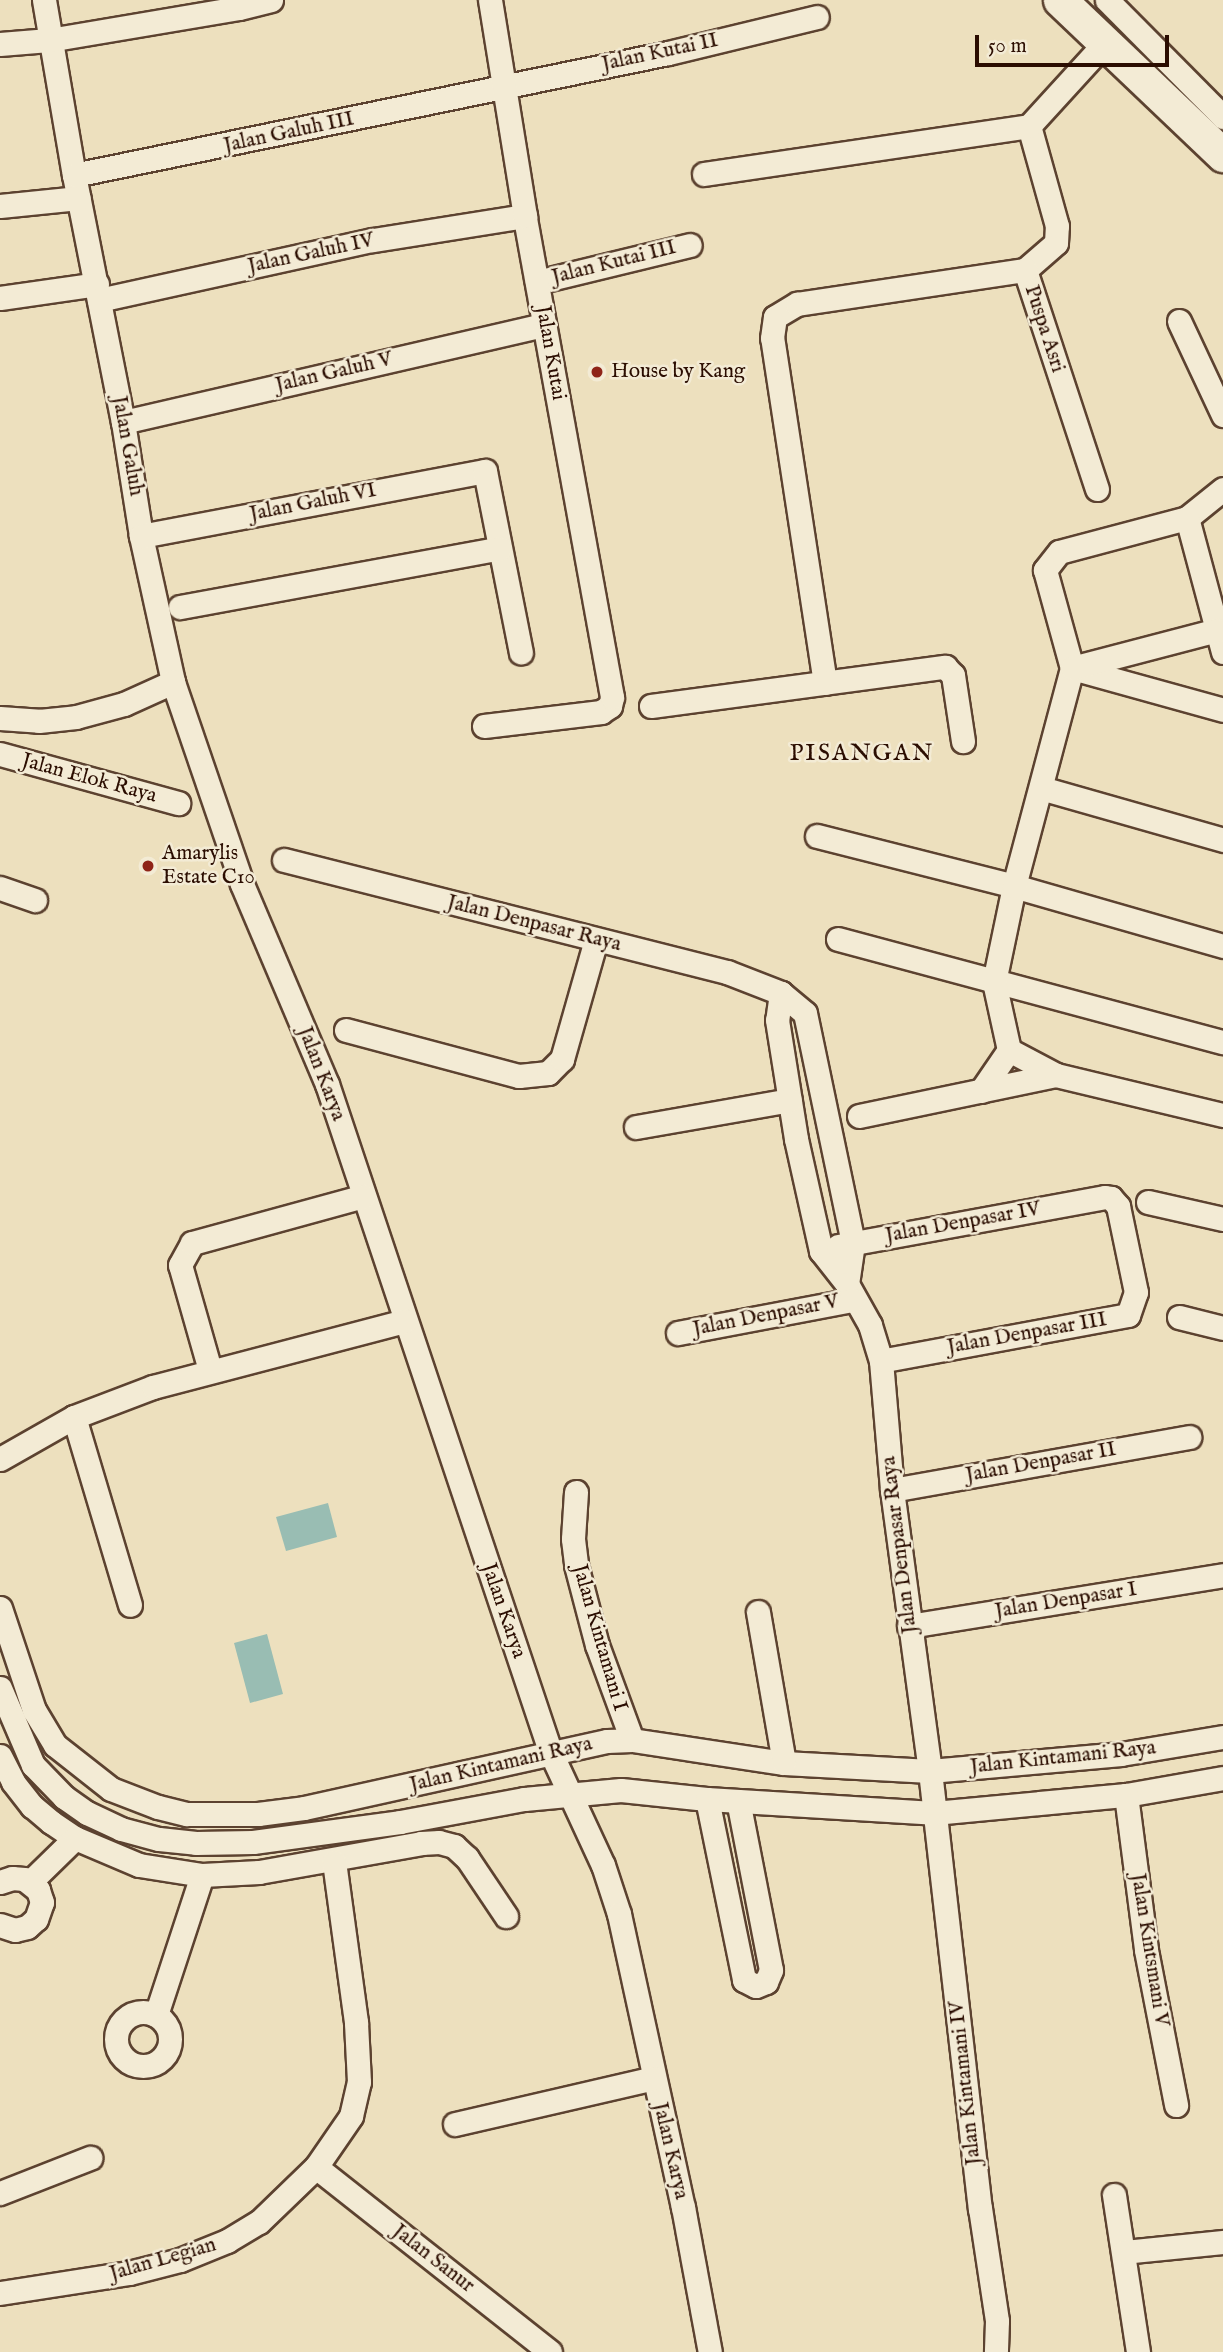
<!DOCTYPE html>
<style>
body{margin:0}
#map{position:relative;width:1223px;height:2352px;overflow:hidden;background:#ede0be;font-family:"IM FELL English",serif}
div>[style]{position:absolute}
.water>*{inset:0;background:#99bdb3}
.roads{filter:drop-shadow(2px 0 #5c4230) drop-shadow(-2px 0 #5c4230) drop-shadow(0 2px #5c4230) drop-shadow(0 -2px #5c4230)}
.street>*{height:23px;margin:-11.5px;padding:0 11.5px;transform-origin:11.5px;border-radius:11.5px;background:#f3ebd5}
.street>.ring{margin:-11.5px;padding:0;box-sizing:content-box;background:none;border:23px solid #f3ebd5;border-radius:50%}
.secondary>*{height:33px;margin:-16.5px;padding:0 16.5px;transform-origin:16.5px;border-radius:16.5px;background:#f3ebd5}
.dots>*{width:19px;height:19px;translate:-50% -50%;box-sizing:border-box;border:4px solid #f3ebd5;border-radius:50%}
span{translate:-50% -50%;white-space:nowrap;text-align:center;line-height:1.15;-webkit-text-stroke:5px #f3ebd5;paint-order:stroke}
.street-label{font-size:21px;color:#2b0d01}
.poi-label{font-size:21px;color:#2b0d01}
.left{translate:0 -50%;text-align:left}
.quarter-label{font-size:24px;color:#2b0d01;letter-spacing:2px}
.scale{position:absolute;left:975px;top:35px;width:194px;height:32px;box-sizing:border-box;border:4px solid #2b0d01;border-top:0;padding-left:9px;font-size:21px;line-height:24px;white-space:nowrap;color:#2b0d01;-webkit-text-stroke:5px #f3ebd5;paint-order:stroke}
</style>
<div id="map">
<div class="water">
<i style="clip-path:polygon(328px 1503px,337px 1537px,286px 1551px,276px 1517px)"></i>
<i style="clip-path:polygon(267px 1634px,283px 1694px,250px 1703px,234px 1643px)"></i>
</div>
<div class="roads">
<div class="street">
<i style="left:44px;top:0;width:178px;rotate:80.3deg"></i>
<i style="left:74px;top:175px;width:252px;rotate:78.8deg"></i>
<i style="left:123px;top:422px;width:115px;rotate:81deg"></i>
<i style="left:141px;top:536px;width:149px;rotate:77.6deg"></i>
<i style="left:173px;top:682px;width:213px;rotate:71.1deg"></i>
<i style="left:242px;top:884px;width:217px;rotate:67deg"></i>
<i style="left:327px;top:1084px;width:703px;rotate:71.51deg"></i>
<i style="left:550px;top:1751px;width:126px;rotate:65.1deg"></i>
<i style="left:603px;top:1865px;width:52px;rotate:71.9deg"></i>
<i style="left:619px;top:1914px;width:300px;rotate:77.7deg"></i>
<i style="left:683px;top:2207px;width:147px;rotate:79.5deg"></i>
<i style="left:1107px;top:0;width:165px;rotate:45.2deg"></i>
<i style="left:0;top:44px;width:49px;rotate:-4.7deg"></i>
<i style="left:49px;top:40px;width:193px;rotate:-9.6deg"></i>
<i style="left:239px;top:8px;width:33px;rotate:-14deg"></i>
<i style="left:704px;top:174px;width:329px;rotate:-8.4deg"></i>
<i style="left:74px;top:175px;width:606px;rotate:-11.61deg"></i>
<i style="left:668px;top:53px;width:153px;rotate:-13.6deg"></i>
<i style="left:0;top:206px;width:79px;rotate:-5.8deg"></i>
<i style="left:537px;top:282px;width:157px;rotate:-13.6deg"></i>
<i style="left:0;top:298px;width:98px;rotate:-8.2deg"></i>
<i style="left:99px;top:300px;width:280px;rotate:-12.4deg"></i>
<i style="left:373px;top:240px;width:154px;rotate:-9deg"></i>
<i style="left:1179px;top:321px;width:104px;rotate:64.9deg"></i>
<i style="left:123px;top:422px;width:432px;rotate:-13deg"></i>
<i style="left:1097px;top:489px;width:231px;rotate:-108.2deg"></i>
<i style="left:1025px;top:270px;width:41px;rotate:-41.1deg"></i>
<i style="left:1056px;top:243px;width:17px;rotate:-87deg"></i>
<i style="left:1057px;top:226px;width:104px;rotate:-105.6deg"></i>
<i style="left:1029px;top:126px;width:111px;rotate:-47.6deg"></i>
<i style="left:1187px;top:518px;width:46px;rotate:-38.9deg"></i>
<i style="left:141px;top:536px;width:350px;rotate:-10.7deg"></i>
<i style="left:485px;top:471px;width:185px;rotate:78.8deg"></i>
<i style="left:180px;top:607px;width:325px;rotate:-10.4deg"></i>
<i style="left:1223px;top:652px;width:139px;rotate:-105deg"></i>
<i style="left:1187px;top:518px;width:132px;rotate:165.1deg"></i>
<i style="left:1059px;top:552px;width:23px;rotate:128deg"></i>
<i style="left:1045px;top:570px;width:102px;rotate:74.6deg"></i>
<i style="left:1072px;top:668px;width:157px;rotate:15.5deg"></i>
<i style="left:825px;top:683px;width:349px;rotate:-98.7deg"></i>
<i style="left:772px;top:338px;width:21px;rotate:-82deg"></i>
<i style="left:775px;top:317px;width:26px;rotate:-31deg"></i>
<i style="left:797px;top:304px;width:231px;rotate:-8.5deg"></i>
<i style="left:651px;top:706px;width:297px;rotate:-7.6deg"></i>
<i style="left:945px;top:667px;width:11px;rotate:45deg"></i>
<i style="left:953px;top:675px;width:67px;rotate:81.4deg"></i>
<i style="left:0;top:718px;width:39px;rotate:4deg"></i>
<i style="left:39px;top:721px;width:37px;rotate:-6deg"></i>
<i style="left:76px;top:717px;width:50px;rotate:-15.2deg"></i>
<i style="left:124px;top:704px;width:54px;rotate:-24.2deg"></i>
<i style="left:484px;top:726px;width:118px;rotate:-6.8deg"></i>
<i style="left:601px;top:712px;width:11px;rotate:-34deg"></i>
<i style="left:610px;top:706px;width:9px;rotate:-77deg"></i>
<i style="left:612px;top:697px;width:489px;rotate:-100.3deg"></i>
<i style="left:525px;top:216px;width:219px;rotate:-99.2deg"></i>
<i style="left:0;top:754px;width:185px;rotate:15.4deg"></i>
<i style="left:1041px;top:788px;width:189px;rotate:15.9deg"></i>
<i style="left:817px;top:836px;width:203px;rotate:14.2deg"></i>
<i style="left:1014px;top:886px;width:217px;rotate:16deg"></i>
<i style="left:284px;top:860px;width:457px;rotate:14.2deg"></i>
<i style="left:727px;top:972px;width:58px;rotate:21.3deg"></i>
<i style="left:781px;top:993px;width:31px;rotate:40deg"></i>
<i style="left:805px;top:1013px;width:235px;rotate:78.2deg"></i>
<i style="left:853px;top:1243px;width:41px;rotate:98.3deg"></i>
<i style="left:0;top:888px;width:37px;rotate:19deg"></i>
<i style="left:838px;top:939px;width:399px;rotate:15deg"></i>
<i style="left:781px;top:993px;width:27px;rotate:98deg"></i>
<i style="left:777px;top:1020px;width:121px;rotate:80.9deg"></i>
<i style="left:796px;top:1139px;width:115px;rotate:77.4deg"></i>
<i style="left:821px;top:1251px;width:42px;rotate:51.8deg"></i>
<i style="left:847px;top:1284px;width:47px;rotate:60.7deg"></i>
<i style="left:870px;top:1325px;width:38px;rotate:73deg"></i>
<i style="left:881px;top:1361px;width:129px;rotate:85.1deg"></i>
<i style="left:892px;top:1490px;width:284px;rotate:82.3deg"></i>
<i style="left:930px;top:1771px;width:440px;rotate:83.5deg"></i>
<i style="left:980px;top:2208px;width:114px;rotate:81.4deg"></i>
<i style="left:997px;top:2321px;width:31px;rotate:92deg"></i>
<i style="left:346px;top:1030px;width:179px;rotate:14.9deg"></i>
<i style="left:519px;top:1076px;width:29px;rotate:-6deg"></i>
<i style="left:548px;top:1073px;width:20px;rotate:-45deg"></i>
<i style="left:562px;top:1059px;width:124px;rotate:-74.1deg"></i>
<i style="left:1056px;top:1075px;width:53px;rotate:-152deg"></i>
<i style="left:1009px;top:1050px;width:70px;rotate:-102.4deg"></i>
<i style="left:994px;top:982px;width:98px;rotate:-78.2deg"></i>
<i style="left:1014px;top:886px;width:226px;rotate:-75.1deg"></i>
<i style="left:1072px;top:668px;width:150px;rotate:-14.7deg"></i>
<i style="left:981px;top:1091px;width:50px;rotate:-55.7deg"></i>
<i style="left:859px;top:1116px;width:201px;rotate:-11.8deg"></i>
<i style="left:1056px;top:1075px;width:172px;rotate:13.5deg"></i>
<i style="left:636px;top:1127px;width:156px;rotate:-9.9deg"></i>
<i style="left:1148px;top:1202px;width:77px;rotate:12.8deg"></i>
<i style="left:838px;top:1246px;width:271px;rotate:-10.4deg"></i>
<i style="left:1105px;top:1197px;width:6px;rotate:9deg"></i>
<i style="left:1111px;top:1198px;width:11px;rotate:49deg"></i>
<i style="left:1118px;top:1206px;width:88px;rotate:78.2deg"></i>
<i style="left:1136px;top:1292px;width:24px;rotate:109deg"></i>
<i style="left:1128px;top:1315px;width:251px;rotate:169.5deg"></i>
<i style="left:1179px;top:1317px;width:45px;rotate:14deg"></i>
<i style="left:678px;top:1333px;width:178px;rotate:-10.7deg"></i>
<i style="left:210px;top:1370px;width:109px;rotate:-105.9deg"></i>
<i style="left:180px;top:1265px;width:25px;rotate:-61deg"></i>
<i style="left:192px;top:1243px;width:178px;rotate:-15.3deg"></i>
<i style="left:74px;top:1417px;width:196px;rotate:73.4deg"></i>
<i style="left:0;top:1459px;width:85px;rotate:-29.6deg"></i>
<i style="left:74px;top:1417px;width:85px;rotate:-20.8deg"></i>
<i style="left:153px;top:1387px;width:260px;rotate:-14.7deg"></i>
<i style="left:892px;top:1490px;width:302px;rotate:-10.1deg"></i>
<i style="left:576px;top:1492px;width:47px;rotate:93.7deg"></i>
<i style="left:573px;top:1539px;width:26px;rotate:83deg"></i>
<i style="left:576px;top:1565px;width:83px;rotate:75.3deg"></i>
<i style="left:597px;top:1645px;width:101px;rotate:69.8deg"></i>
<i style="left:0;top:1608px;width:108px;rotate:71.6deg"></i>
<i style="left:34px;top:1710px;width:41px;rotate:59deg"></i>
<i style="left:55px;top:1745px;width:71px;rotate:38.2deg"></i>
<i style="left:111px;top:1789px;width:50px;rotate:21deg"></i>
<i style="left:158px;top:1807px;width:30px;rotate:14deg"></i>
<i style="left:187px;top:1814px;width:71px"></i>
<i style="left:258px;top:1814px;width:46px;rotate:-7.4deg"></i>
<i style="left:304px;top:1808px;width:310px;rotate:-12.5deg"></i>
<i style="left:607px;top:1741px;width:25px;rotate:-2deg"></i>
<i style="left:632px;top:1740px;width:154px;rotate:8.6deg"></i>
<i style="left:784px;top:1763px;width:146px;rotate:3.1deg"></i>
<i style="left:930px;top:1771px;width:192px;rotate:-5.1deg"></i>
<i style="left:1121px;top:1754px;width:103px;rotate:-9.5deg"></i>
<i style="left:758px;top:1612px;width:153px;rotate:80.2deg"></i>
<i style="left:909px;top:1626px;width:318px;rotate:-9.2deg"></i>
<i style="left:0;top:1688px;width:84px;rotate:66.8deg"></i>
<i style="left:33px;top:1765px;width:45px;rotate:45.9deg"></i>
<i style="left:64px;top:1797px;width:28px;rotate:35deg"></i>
<i style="left:87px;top:1813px;width:38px;rotate:25deg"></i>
<i style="left:121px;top:1829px;width:39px;rotate:15deg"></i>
<i style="left:159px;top:1839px;width:37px;rotate:6deg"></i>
<i style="left:196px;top:1843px;width:57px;rotate:-1deg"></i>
<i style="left:253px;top:1842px;width:148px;rotate:-7.7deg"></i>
<i style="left:400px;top:1822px;width:126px;rotate:-10.5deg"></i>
<i style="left:524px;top:1799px;width:97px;rotate:-5.3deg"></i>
<i style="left:621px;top:1790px;width:86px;rotate:6deg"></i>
<i style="left:707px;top:1799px;width:227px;rotate:3.5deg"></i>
<i style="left:934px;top:1813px;width:193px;rotate:-5.4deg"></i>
<i style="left:1126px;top:1795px;width:98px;rotate:-9.9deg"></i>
<i style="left:0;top:1756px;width:29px;rotate:63deg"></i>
<i style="left:13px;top:1782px;width:31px;rotate:52deg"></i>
<i style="left:32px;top:1806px;width:25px;rotate:40deg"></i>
<i style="left:51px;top:1822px;width:29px;rotate:34deg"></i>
<i style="left:75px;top:1838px;width:69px;rotate:22.9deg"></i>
<i style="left:139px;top:1865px;width:64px;rotate:9deg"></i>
<i style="left:202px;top:1875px;width:57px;rotate:-3deg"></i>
<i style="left:259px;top:1872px;width:165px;rotate:-10.1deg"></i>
<i style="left:421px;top:1843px;width:18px;rotate:-3deg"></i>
<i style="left:439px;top:1842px;width:16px;rotate:15deg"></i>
<i style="left:454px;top:1846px;width:18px;rotate:43deg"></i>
<i style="left:467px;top:1858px;width:70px;rotate:56.1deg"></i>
<i style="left:1126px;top:1795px;width:156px;rotate:82.6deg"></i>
<i style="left:1146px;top:1950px;width:158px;rotate:79deg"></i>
<i style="left:707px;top:1799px;width:185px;rotate:78.4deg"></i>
<i style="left:744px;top:1980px;width:13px;rotate:27deg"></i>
<i style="left:756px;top:1986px;width:11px;rotate:-22deg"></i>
<i style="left:766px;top:1982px;width:13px;rotate:-67deg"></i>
<i style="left:771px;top:1970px;width:172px;rotate:-101deg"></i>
<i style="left:0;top:1882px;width:13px;rotate:-18deg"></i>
<i style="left:12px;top:1878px;width:12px;rotate:5deg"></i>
<i style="left:24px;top:1879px;width:18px;rotate:38deg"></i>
<i style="left:38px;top:1890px;width:13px;rotate:72deg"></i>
<i style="left:42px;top:1902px;width:18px;rotate:109deg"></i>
<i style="left:36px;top:1919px;width:12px;rotate:138deg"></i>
<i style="left:27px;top:1927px;width:12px;rotate:166deg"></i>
<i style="left:15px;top:1930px;width:16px;rotate:-162deg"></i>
<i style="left:30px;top:1882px;width:63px;rotate:-44.4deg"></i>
<i class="ring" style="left:116px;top:2012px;width:31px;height:31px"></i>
<i style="left:156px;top:2015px;width:147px;rotate:-71.8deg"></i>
<i style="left:455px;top:2124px;width:204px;rotate:-13deg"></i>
<i style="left:316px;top:2167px;width:298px;rotate:38.3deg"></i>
<i style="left:0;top:2193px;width:97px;rotate:-21.3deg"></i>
<i style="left:1114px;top:2195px;width:159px;rotate:81.3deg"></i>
<i style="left:1124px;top:2252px;width:100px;rotate:-5.8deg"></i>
<i style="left:0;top:2293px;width:131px;rotate:-8.8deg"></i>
<i style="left:129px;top:2273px;width:53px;rotate:-14.3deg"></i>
<i style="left:180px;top:2260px;width:51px;rotate:-22deg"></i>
<i style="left:227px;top:2241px;width:37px;rotate:-31deg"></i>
<i style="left:259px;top:2222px;width:79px;rotate:-44deg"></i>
<i style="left:316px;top:2167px;width:62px;rotate:-55.5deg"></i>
<i style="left:351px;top:2116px;width:35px;rotate:-77deg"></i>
<i style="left:359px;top:2082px;width:60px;rotate:-92.9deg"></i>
<i style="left:356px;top:2022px;width:162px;rotate:-97.8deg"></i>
</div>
<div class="secondary">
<i style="left:1060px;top:0;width:225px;rotate:43.6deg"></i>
</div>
</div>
<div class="dots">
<i style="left:597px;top:372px;background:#8f2418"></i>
<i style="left:148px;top:866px;background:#8f2418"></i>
</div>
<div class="street-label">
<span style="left:660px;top:53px;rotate:-12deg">Jalan Kutai II</span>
<span style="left:289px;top:133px;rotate:-12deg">Jalan Galuh III</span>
<span style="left:311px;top:254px;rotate:-12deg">Jalan Galuh IV</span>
<span style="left:614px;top:263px;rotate:-14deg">Jalan Kutai III</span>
<span style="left:1044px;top:329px;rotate:72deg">Puspa Asri</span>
<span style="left:550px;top:353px;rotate:80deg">Jalan Kutai</span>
<span style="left:334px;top:373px;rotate:-13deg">Jalan Galuh V</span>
<span style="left:127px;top:446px;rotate:80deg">Jalan Galuh</span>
<span style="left:313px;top:503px;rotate:-11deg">Jalan Galuh VI</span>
<span style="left:89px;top:779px;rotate:15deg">Jalan Elok Raya</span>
<span style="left:534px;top:924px;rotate:14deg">Jalan Denpasar Raya</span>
<span style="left:321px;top:1074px;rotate:69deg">Jalan Karya</span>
<span style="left:963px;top:1223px;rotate:-10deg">Jalan Denpasar IV</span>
<span style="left:766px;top:1316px;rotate:-11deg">Jalan Denpasar V</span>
<span style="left:1027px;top:1334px;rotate:-10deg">Jalan Denpasar III</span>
<span style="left:1041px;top:1463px;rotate:-10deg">Jalan Denpasar II</span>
<span style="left:900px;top:1545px;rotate:-97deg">Jalan Denpasar Raya</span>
<span style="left:1066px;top:1601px;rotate:-9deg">Jalan Denpasar I</span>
<span style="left:503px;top:1611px;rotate:71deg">Jalan Karya</span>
<span style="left:599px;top:1638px;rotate:74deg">Jalan Kintamani I</span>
<span style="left:1063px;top:1758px;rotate:-6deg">Jalan Kintamani Raya</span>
<span style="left:501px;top:1765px;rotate:-13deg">Jalan Kintamani Raya</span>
<span style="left:1149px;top:1950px;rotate:81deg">Jalan Kintsmani V</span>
<span style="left:966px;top:2083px;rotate:-96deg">Jalan Kintamani IV</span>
<span style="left:670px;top:2151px;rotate:77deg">Jalan Karya</span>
<span style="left:433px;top:2259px;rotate:38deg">Jalan Sanur</span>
<span style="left:163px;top:2260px;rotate:-16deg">Jalan Legian</span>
</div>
<div class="poi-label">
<span class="left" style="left:611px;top:372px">House by Kang</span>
<span class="left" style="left:162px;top:866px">Amarylis<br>Estate C10</span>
</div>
<div class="quarter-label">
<span style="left:862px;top:754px">PISANGAN</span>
</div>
<div class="scale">50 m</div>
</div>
